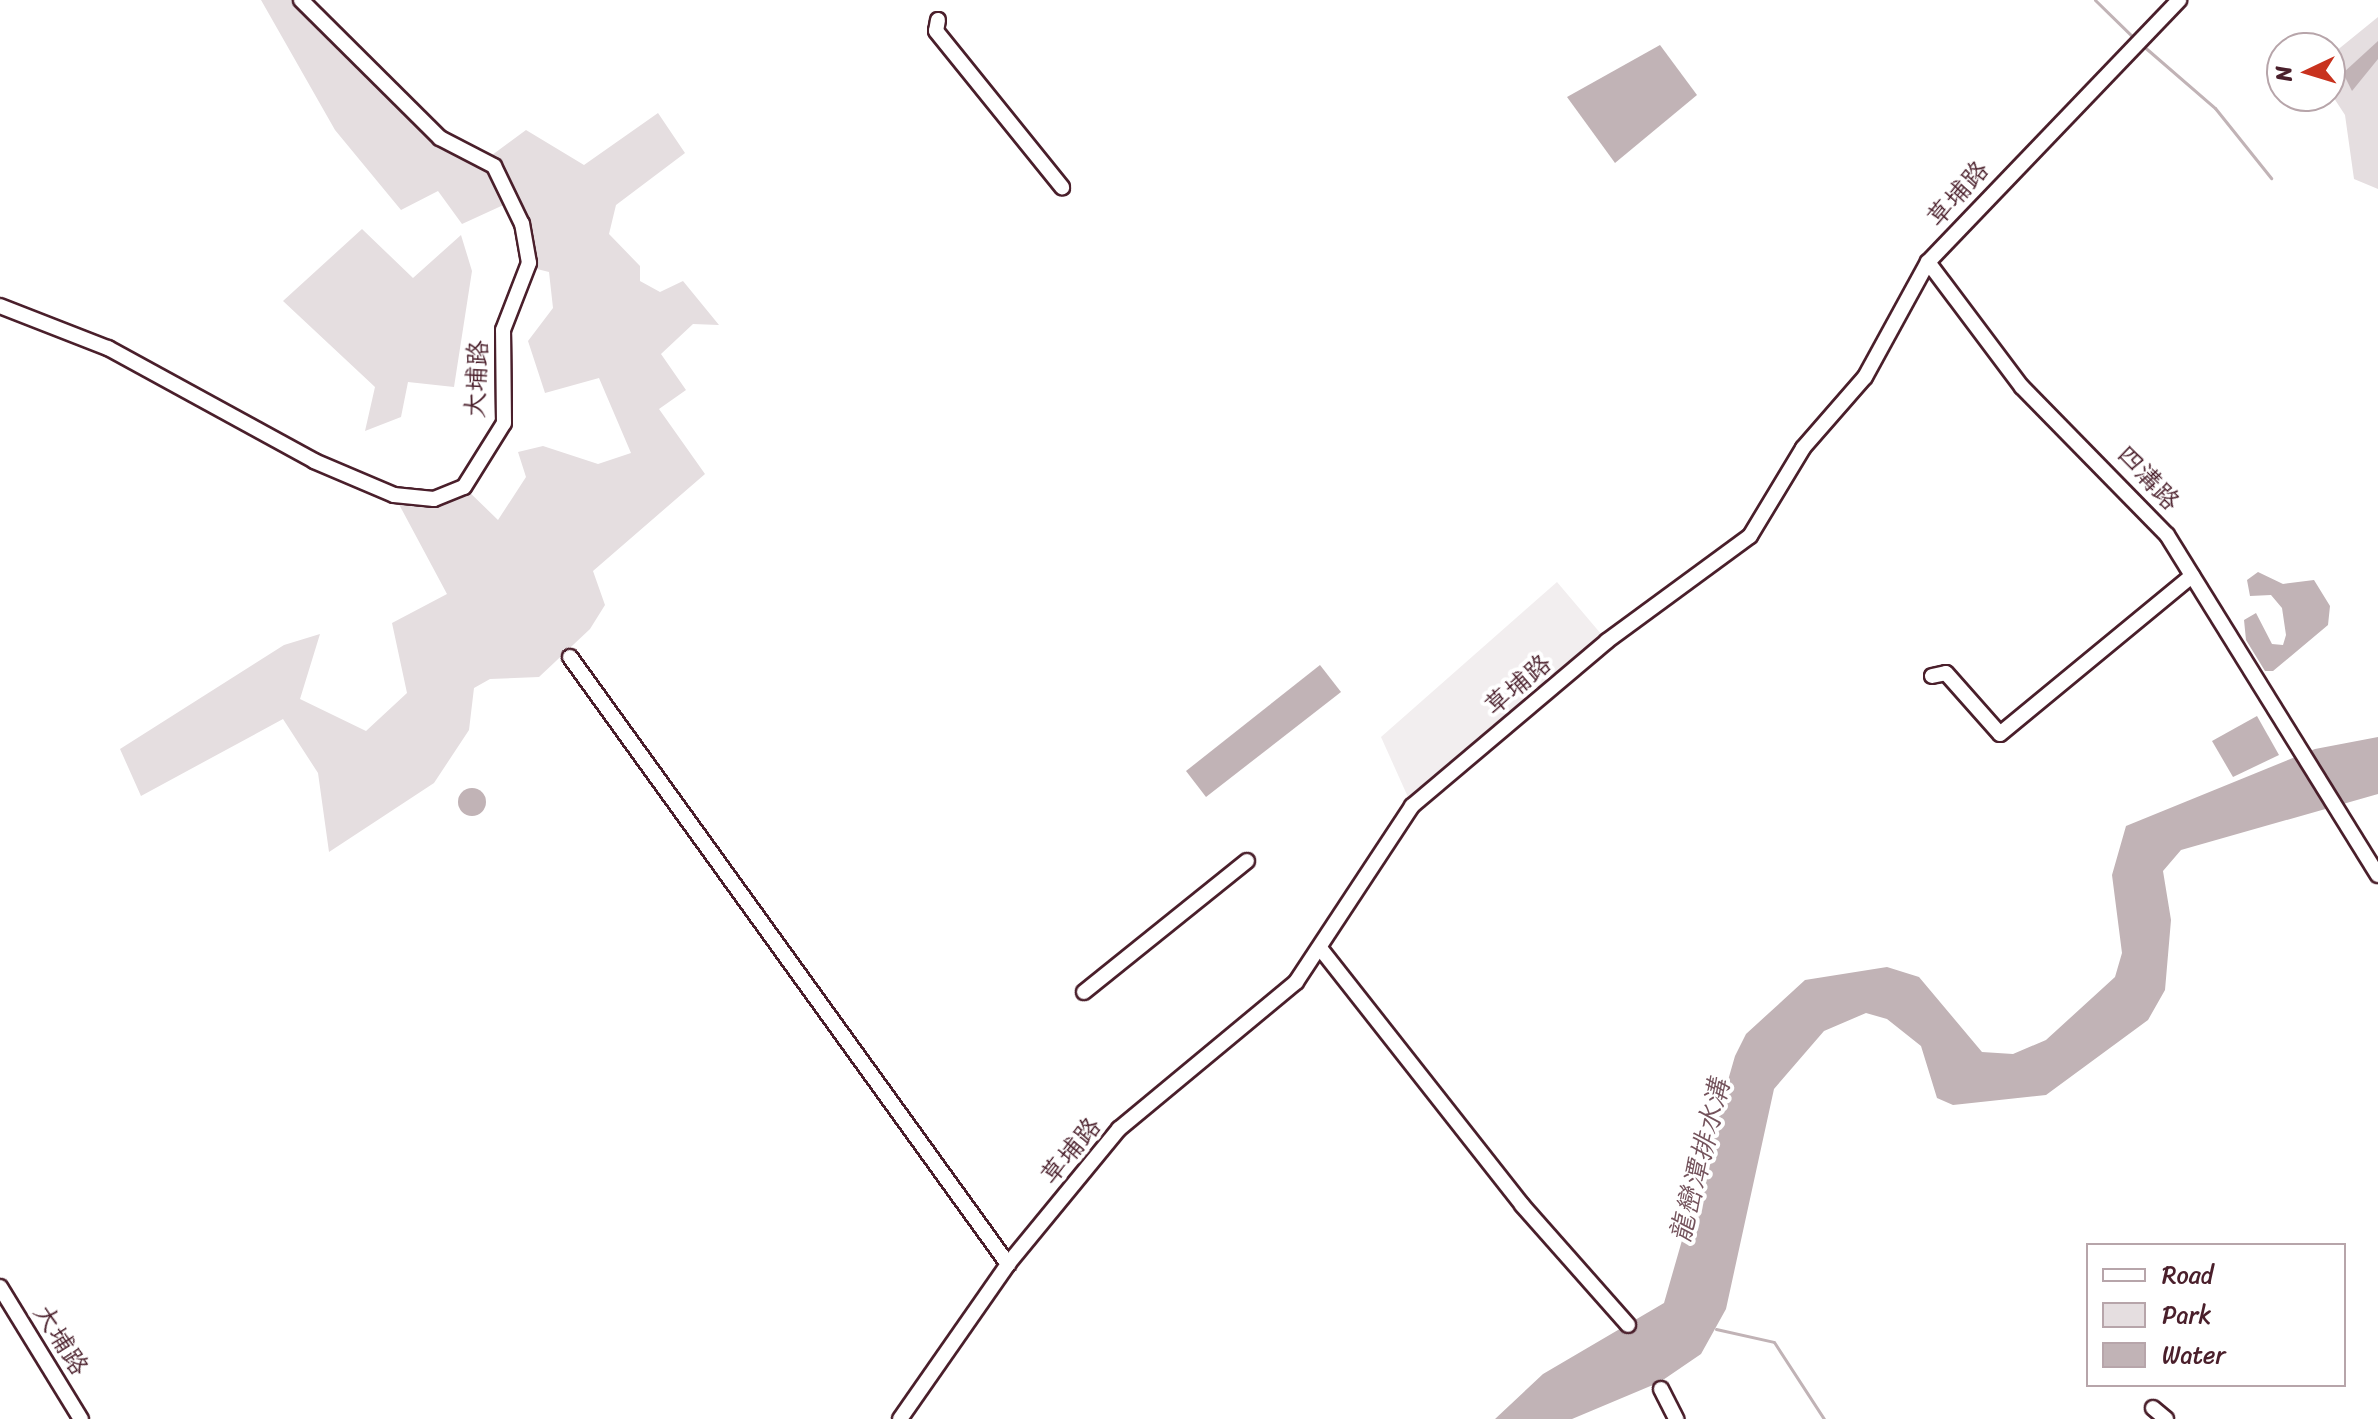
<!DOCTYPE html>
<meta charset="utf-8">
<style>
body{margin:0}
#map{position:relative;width:2378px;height:1419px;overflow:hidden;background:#fff;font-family:Sriracha,"LXGW WenKai TC",sans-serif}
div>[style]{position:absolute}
.built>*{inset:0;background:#f2eeef}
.green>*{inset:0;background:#e5dee0}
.water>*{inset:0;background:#c1b3b6}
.round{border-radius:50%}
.stream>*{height:3px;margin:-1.5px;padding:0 1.5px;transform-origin:1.5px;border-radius:1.5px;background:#c1b3b6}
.roads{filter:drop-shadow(2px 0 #4a1f2b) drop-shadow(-2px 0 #4a1f2b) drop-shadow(0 2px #4a1f2b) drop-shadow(0 -2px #4a1f2b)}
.minor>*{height:14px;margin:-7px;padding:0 7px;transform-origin:7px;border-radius:7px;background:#fff}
span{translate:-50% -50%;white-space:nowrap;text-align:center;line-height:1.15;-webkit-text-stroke:8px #fff;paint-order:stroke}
.street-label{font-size:26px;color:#4a1f2b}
.water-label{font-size:28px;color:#74535c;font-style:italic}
.legend{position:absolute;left:2086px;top:1243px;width:260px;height:144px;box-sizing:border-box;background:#fff;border:2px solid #b7a5aa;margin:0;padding:10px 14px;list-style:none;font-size:24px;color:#4a1f2b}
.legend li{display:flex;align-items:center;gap:16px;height:40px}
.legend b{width:40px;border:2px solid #b7a5aa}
.north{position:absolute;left:2266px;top:32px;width:80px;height:80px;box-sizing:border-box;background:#fff;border:2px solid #b7a5aa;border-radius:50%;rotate:266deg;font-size:22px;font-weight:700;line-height:32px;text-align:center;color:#4a1f2b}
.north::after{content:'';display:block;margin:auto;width:28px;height:36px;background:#c8321e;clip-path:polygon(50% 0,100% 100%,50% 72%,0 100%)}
</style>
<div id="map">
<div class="built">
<i style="clip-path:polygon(1557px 582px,1607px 641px,1412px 806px,1381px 737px)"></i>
</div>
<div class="green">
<i style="clip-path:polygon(261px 0,299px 0,383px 89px,484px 161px,526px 130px,584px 165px,658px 113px,685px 153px,616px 205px,609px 234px,640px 266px,640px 281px,660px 292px,683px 281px,719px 325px,693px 324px,661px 354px,686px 390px,659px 409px,705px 474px,593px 571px,605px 605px,590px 629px,539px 677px,490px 679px,474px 688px,469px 730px,434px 783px,329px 852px,318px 773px,283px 719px,141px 796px,120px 749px,284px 645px,320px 634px,300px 699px,366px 731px,407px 693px,392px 623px,447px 594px,394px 495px,429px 498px,461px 484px,498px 520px,526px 477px,518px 452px,543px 446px,598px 464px,631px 453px,599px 378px,545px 393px,528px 341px,553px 308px,549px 272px,521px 265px,510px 202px,462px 224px,438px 191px,401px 210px,335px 130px)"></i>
<i style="clip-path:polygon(2378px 17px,2378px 189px,2354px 179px,2345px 115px,2330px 92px,2330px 56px)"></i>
<i style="clip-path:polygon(362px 229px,413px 278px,461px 235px,472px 271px,454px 387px,408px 382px,401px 417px,365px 431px,375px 387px,283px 301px)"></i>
</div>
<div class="water">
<i style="clip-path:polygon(2378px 41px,2378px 59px,2352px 91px,2343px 73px)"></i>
<i style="clip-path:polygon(1660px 45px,1697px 95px,1615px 163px,1567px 97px)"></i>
<i style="clip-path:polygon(2258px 572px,2283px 584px,2314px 580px,2330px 606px,2328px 625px,2273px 671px,2265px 671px,2246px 640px,2244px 620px,2256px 613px,2272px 644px,2283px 645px,2286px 635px,2282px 608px,2271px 595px,2250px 596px,2247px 580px)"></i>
<i style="clip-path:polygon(1320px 665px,1341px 692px,1206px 797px,1186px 771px)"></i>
<i style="clip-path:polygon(2257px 716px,2279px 755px,2233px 777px,2212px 741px)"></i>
<i style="clip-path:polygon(2378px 737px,2378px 794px,2181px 850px,2163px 871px,2171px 920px,2165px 990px,2148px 1020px,2046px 1095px,1953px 1105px,1937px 1098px,1921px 1046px,1887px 1019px,1866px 1013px,1824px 1031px,1774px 1089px,1726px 1309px,1701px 1354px,1660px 1382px,1572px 1419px,1495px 1419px,1543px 1374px,1664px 1303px,1735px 1056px,1746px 1034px,1805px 980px,1887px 967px,1919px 977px,1982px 1052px,2013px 1054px,2046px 1040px,2115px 977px,2122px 953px,2112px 875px,2126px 826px,2315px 749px)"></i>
<i class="round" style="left:458px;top:788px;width:28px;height:28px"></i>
</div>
<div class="stream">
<i style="left:2095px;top:0;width:56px;rotate:44.3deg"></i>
<i style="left:2141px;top:44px;width:98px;rotate:40.9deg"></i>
<i style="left:2215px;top:108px;width:90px;rotate:51.3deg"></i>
<i style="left:1716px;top:1329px;width:59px;rotate:12.6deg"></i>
<i style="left:1774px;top:1342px;width:92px;rotate:57deg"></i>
</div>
<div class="roads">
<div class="minor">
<i style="left:938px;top:20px;width:11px;rotate:100deg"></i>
<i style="left:936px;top:31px;width:201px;rotate:51.1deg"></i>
<i style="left:1928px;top:262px;width:156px;rotate:53.1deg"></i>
<i style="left:2022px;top:387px;width:207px;rotate:45.6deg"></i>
<i style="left:2167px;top:535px;width:400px;rotate:58.2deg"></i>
<i style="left:0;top:306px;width:116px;rotate:21.3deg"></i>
<i style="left:108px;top:348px;width:235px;rotate:28.7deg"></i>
<i style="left:314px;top:461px;width:87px;rotate:23deg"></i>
<i style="left:394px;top:495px;width:40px;rotate:5.7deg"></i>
<i style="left:434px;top:499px;width:32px;rotate:-22deg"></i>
<i style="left:464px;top:487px;width:75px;rotate:-58deg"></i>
<i style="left:504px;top:423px;width:93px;rotate:-90.6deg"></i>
<i style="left:503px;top:330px;width:72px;rotate:-68.8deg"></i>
<i style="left:529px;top:263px;width:40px;rotate:-100deg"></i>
<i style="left:522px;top:224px;width:64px;rotate:-115.8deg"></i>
<i style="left:494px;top:166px;width:61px;rotate:-152.6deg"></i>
<i style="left:440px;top:138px;width:196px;rotate:-135.2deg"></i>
<i style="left:570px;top:657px;width:749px;rotate:54.19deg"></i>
<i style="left:1932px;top:676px;width:14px;rotate:-12deg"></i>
<i style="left:1946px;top:673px;width:81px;rotate:48.5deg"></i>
<i style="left:2000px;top:734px;width:249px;rotate:-39.5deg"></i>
<i style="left:1320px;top:948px;width:327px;rotate:51.8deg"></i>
<i style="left:1522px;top:1205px;width:160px;rotate:48.5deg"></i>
<i style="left:1084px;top:992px;width:209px;rotate:-38.8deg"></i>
<i style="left:0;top:1287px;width:155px;rotate:58.5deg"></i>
<i style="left:1661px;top:1389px;width:34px;rotate:63deg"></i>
<i style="left:2153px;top:1408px;width:17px;rotate:40deg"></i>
<i style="left:900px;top:1419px;width:189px;rotate:-55.1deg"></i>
<i style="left:1008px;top:1264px;width:175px;rotate:-50.6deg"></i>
<i style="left:1119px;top:1129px;width:230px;rotate:-39.7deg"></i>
<i style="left:1296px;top:982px;width:211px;rotate:-56.6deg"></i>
<i style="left:1412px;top:806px;width:255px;rotate:-40.2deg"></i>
<i style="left:1607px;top:641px;width:177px;rotate:-36.3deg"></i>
<i style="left:1750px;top:536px;width:103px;rotate:-58.9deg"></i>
<i style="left:1803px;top:448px;width:94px;rotate:-48.9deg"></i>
<i style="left:1865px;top:377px;width:131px;rotate:-61.3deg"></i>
<i style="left:1928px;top:262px;width:363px;rotate:-46.2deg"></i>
</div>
</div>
<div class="street-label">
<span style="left:1958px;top:194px;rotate:-48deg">草埔路</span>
<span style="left:477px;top:379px;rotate:-87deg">大埔路</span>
<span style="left:2148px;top:478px;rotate:47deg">四溝路</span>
<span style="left:1518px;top:685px;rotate:-40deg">草埔路</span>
<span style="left:1071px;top:1151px;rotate:-50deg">草埔路</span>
<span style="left:61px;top:1340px;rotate:58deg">大埔路</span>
</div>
<div class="water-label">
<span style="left:1700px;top:1161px;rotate:-76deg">龍巒潭排水溝</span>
</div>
<ul class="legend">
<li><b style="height:10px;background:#fff"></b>Road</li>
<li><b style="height:22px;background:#e5dee0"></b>Park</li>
<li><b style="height:22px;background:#c1b3b6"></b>Water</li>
</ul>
<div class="north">N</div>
</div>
